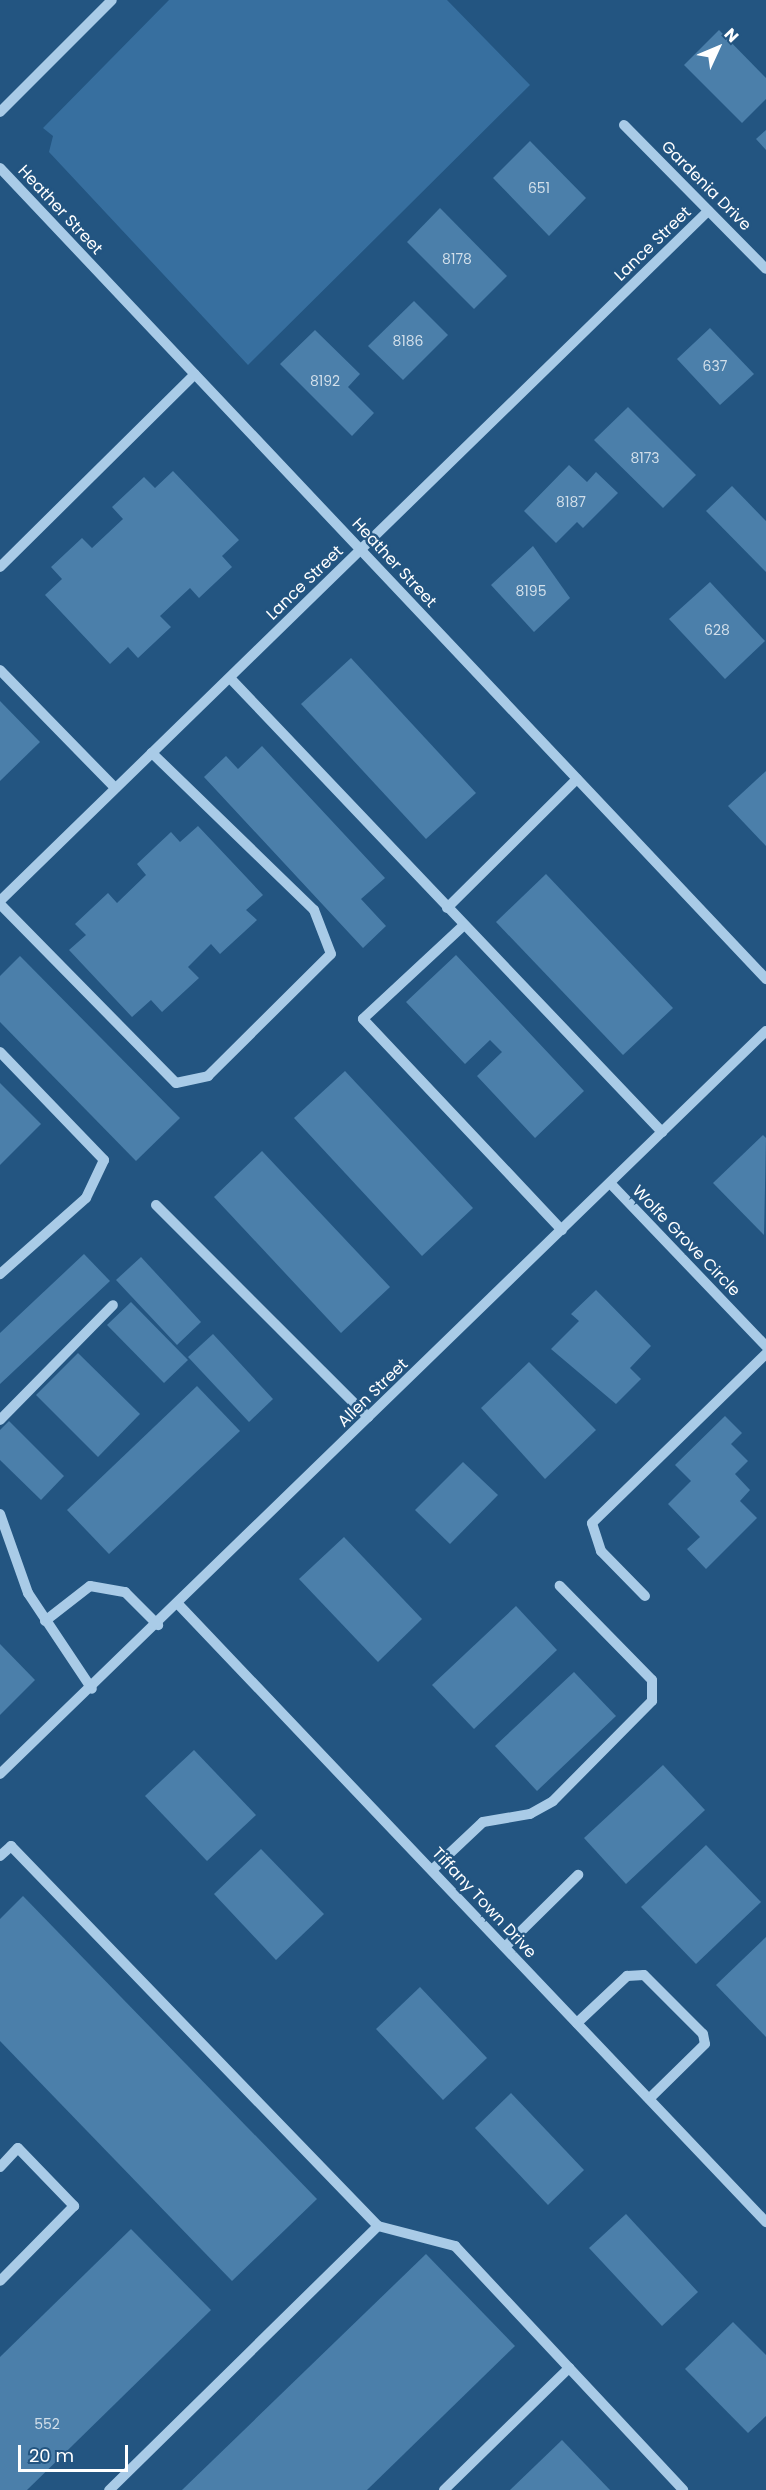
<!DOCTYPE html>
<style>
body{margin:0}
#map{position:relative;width:766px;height:2490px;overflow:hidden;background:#235581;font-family:Poppins,sans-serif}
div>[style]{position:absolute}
.green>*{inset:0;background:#376f9f}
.building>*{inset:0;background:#4b7faa}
.minor>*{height:10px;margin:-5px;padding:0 5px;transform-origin:5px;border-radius:5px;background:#a9cbe7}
span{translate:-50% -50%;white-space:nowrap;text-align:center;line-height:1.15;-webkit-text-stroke:5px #235581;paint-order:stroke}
.number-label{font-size:14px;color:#d2dfea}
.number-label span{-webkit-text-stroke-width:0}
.street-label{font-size:16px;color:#fff}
.north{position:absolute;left:688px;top:18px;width:60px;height:60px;-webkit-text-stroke:4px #235581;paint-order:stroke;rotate:46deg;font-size:16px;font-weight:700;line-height:24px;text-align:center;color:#fff}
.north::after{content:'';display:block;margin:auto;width:21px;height:27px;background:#fff;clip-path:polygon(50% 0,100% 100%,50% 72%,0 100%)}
.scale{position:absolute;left:18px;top:2445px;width:110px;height:27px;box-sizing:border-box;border:3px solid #fff;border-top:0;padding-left:8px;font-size:18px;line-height:21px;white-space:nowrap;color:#fff;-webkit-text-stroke:4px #235581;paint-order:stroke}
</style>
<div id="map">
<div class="green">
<i style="clip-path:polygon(169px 0,447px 0,530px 85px,248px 365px,49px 152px,53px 136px,43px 128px)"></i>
</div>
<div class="building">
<i style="clip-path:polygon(719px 30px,766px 78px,766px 99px,742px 123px,684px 65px)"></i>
<i style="clip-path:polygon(766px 130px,766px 150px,756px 139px)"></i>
<i style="clip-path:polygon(530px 141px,586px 198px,549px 236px,493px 178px)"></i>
<i style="clip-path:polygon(440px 208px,507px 276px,474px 309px,407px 242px)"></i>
<i style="clip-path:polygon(414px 301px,448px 335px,403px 380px,368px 346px)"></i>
<i style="clip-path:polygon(710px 328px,754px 374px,720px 405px,677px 359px)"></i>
<i style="clip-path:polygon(315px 330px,360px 374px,348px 387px,374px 413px,352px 436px,280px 364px)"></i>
<i style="clip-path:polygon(628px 407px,696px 475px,663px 508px,594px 440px)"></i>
<i style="clip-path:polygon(569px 465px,587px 482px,596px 472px,618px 493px,583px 528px,577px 522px,556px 543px,524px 511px)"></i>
<i style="clip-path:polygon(173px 471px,239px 540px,222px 556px,232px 567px,199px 598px,190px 588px,160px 616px,171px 627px,138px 658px,128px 647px,110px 664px,45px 595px,62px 579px,51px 567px,82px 538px,92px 548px,123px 519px,112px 507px,144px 477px,155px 488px)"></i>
<i style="clip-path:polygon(732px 486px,766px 521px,766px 572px,706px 511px)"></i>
<i style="clip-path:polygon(533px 546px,570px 598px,534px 632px,491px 585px)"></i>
<i style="clip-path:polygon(710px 582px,765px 641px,725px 679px,669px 619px)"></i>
<i style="clip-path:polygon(351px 658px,476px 793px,426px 839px,301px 704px)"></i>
<i style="clip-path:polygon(0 701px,40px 742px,0 781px)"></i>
<i style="clip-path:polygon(262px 746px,385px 878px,361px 899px,386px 926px,363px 948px,204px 777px,226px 756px,238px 769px)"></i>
<i style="clip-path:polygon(766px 771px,766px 846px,728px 806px)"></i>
<i style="clip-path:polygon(198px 826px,263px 895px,246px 910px,257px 920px,220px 954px,211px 944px,188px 967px,199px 978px,162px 1012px,151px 1000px,132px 1017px,69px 950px,86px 935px,75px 924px,108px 893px,117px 903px,146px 875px,137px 864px,171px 832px,180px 842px)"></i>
<i style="clip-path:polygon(546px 874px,673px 1008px,623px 1055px,496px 922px)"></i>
<i style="clip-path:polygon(456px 955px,584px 1091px,535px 1138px,477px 1076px,502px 1052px,490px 1040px,465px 1064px,406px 1002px)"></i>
<i style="clip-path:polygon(20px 956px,180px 1118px,136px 1161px,0 1022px,0 976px)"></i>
<i style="clip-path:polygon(345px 1071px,473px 1208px,422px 1256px,294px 1118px)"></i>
<i style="clip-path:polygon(0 1083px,41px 1124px,0 1165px)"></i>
<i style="clip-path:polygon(763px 1135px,766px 1138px,764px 1235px,713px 1183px)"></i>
<i style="clip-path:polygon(262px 1151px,390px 1287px,341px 1333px,214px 1197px)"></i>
<i style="clip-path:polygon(84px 1254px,110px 1281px,0 1384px,0 1333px)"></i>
<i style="clip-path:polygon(141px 1257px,201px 1322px,177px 1345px,116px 1280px)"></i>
<i style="clip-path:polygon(596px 1290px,651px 1346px,630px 1368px,641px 1379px,616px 1404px,551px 1349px,579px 1321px,571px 1314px)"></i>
<i style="clip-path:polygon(131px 1302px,188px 1360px,164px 1383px,107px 1325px)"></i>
<i style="clip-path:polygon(213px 1334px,273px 1399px,249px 1422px,188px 1357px)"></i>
<i style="clip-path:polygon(78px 1353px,140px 1414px,98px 1457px,36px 1395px)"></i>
<i style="clip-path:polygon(529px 1362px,596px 1430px,545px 1479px,481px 1408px)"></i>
<i style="clip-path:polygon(197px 1386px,240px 1431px,109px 1554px,67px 1510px)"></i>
<i style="clip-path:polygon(725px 1416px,742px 1433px,731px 1444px,748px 1461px,735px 1474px,750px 1490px,740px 1501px,757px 1518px,706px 1569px,687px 1549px,700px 1537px,668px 1504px,691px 1481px,675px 1465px)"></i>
<i style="clip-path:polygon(9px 1421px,64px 1476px,41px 1500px,0 1460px,0 1430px)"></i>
<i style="clip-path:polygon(463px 1462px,498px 1495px,450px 1544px,415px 1510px)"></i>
<i style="clip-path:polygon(344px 1537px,422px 1619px,378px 1662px,299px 1579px)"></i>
<i style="clip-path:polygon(516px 1606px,557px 1650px,474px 1729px,432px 1685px)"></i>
<i style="clip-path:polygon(0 1644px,35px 1680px,0 1715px)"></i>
<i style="clip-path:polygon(574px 1672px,616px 1716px,537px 1791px,495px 1746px)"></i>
<i style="clip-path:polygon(194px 1750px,256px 1815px,207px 1861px,145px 1796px)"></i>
<i style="clip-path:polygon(663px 1765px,705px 1810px,626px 1884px,584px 1838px)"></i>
<i style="clip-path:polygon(706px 1845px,761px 1902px,696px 1964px,641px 1907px)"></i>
<i style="clip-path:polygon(261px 1849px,324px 1914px,276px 1960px,214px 1894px)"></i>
<i style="clip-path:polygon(23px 1896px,317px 2199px,232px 2281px,0 2041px,0 1919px)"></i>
<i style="clip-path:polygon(766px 1937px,766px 2037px,716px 1985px)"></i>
<i style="clip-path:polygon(420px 1987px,487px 2058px,443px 2100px,376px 2029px)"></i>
<i style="clip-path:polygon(511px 2093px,584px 2170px,548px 2205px,475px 2128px)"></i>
<i style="clip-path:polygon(626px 2214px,698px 2292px,662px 2326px,589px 2248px)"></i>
<i style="clip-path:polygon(131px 2229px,211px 2310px,27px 2490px,0 2490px,0 2357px)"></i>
<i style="clip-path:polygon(426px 2254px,515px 2346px,367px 2490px,182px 2490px)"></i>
<i style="clip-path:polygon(733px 2322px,766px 2355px,766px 2416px,748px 2433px,685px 2369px)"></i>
<i style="clip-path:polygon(562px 2440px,610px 2490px,510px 2490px)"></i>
</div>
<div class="minor">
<i style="left:0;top:112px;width:158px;rotate:-45deg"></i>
<i style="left:624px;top:125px;width:202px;rotate:45.4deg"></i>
<i style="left:0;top:168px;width:1116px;rotate:46.63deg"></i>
<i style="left:0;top:567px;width:274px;rotate:-44.7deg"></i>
<i style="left:0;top:670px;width:165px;rotate:45.7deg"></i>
<i style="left:230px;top:678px;width:627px;rotate:46.42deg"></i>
<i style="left:0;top:901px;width:989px;rotate:-44.26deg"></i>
<i style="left:0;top:904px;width:251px;rotate:45.5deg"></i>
<i style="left:176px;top:1083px;width:33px;rotate:-12deg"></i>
<i style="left:208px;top:1076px;width:173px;rotate:-44.8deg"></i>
<i style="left:331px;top:954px;width:47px;rotate:-111.1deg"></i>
<i style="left:314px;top:910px;width:226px;rotate:-135.9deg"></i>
<i style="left:447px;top:908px;width:183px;rotate:-44.8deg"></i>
<i style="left:464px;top:925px;width:138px;rotate:137.1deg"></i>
<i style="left:363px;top:1019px;width:290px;rotate:46.7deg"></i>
<i style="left:0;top:1052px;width:150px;rotate:46.1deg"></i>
<i style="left:104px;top:1160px;width:42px;rotate:115.3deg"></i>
<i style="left:86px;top:1198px;width:115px;rotate:138.5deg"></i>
<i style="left:610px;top:1183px;width:226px;rotate:46.3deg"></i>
<i style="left:156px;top:1205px;width:300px;rotate:45deg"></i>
<i style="left:0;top:1420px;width:161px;rotate:-45.5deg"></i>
<i style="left:0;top:1514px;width:84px;rotate:70.5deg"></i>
<i style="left:28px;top:1593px;width:115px;rotate:56.3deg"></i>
<i style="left:645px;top:1596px;width:63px;rotate:-134.4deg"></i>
<i style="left:601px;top:1551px;width:29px;rotate:-108deg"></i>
<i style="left:592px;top:1523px;width:243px;rotate:-44.2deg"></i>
<i style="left:179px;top:1605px;width:852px;rotate:46.43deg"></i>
<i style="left:45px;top:1621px;width:57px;rotate:-37.9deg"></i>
<i style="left:90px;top:1586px;width:36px;rotate:10deg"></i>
<i style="left:125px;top:1592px;width:47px;rotate:45deg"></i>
<i style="left:0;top:1774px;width:1067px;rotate:-44.13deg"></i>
<i style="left:0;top:1856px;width:15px;rotate:-42deg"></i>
<i style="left:11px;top:1846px;width:528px;rotate:46deg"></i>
<i style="left:378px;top:2226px;width:377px;rotate:135.5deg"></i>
<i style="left:432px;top:1870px;width:70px;rotate:-43.3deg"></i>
<i style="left:483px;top:1822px;width:48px;rotate:-9.7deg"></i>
<i style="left:530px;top:1814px;width:26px;rotate:-29deg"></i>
<i style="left:553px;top:1801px;width:141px;rotate:-45.3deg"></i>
<i style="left:652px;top:1701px;width:21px;rotate:-90deg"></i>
<i style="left:652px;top:1680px;width:132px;rotate:-134.4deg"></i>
<i style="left:505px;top:1947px;width:103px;rotate:-44.6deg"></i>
<i style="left:577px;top:2023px;width:69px;rotate:-43.2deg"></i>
<i style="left:627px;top:1976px;width:17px;rotate:-3deg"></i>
<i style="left:644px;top:1975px;width:83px;rotate:45deg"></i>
<i style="left:703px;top:2034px;width:10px;rotate:79deg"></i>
<i style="left:705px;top:2044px;width:78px;rotate:135.5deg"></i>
<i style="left:0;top:2167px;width:26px;rotate:-47deg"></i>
<i style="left:18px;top:2148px;width:81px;rotate:46deg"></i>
<i style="left:74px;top:2206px;width:105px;rotate:134.6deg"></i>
<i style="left:378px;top:2226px;width:80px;rotate:14.6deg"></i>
<i style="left:455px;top:2246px;width:334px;rotate:46.9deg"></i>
<i style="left:444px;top:2490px;width:175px;rotate:-44.3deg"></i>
</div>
<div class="number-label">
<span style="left:539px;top:188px">651</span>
<span style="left:457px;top:259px">8178</span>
<span style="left:408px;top:341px">8186</span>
<span style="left:715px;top:366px">637</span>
<span style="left:325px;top:381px">8192</span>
<span style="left:645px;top:458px">8173</span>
<span style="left:571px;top:502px">8187</span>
<span style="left:531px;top:591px">8195</span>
<span style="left:717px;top:630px">628</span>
<span style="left:47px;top:2424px">552</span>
</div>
<div class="street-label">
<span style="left:706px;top:186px;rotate:45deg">Gardenia Drive</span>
<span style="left:60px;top:210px;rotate:47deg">Heather Street</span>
<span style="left:653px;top:244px;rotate:-44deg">Lance Street</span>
<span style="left:394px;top:563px;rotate:47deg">Heather Street</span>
<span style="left:305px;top:583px;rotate:-44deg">Lance Street</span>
<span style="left:686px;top:1241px;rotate:46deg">Wolfe Grove Circle</span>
<span style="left:373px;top:1393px;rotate:-44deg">Allen Street</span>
<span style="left:484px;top:1903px;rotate:47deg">Tiffany Town Drive</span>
</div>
<div class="north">N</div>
<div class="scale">20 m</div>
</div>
